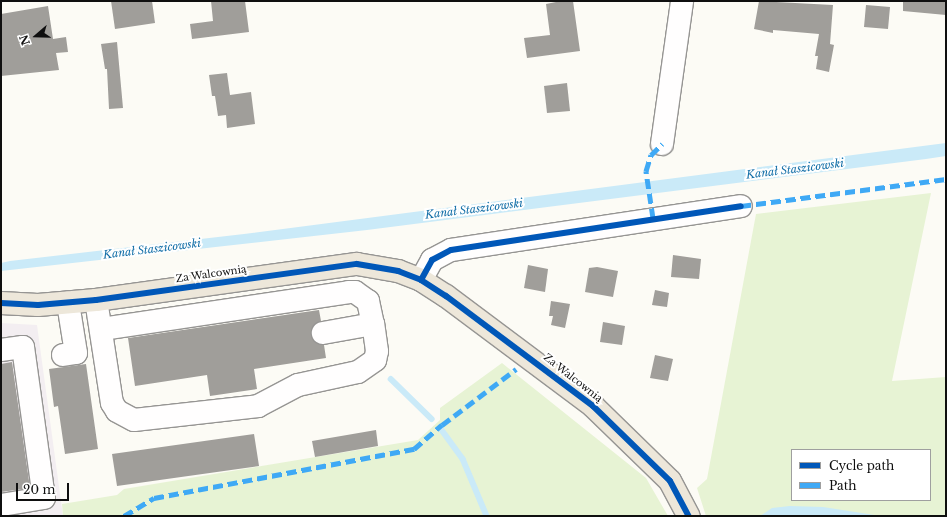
<!DOCTYPE html>
<meta charset="utf-8">
<style>
body{margin:0}
#map{position:relative;width:947px;height:517px;overflow:hidden;background:#fcfbf5;font-family:"Libre Baskerville",serif}
div>[style]{position:absolute}
.industrial>*{inset:0;background:#f3eef1}
.green>*{inset:0;background:#e7f3d4}
.water>*{inset:0;background:#caeaf8}
.stream>*{height:5.5px;margin:-2.75px;padding:0 2.75px;transform-origin:2.75px;border-radius:2.75px;background:#caeaf8}
.building>*{inset:0;background:#a09e9a}
.roads{filter:drop-shadow(1px 0 #969593) drop-shadow(-1px 0 #969593) drop-shadow(0 1px #969593) drop-shadow(0 -1px #969593)}
.minor>*{height:22px;margin:-11px;padding:0 11px;transform-origin:11px;border-radius:11px;background:#fffefe}
.major>*{height:22px;margin:-11px;padding:0 11px;transform-origin:11px;border-radius:11px;background:#ede7da}
.quiet>*{height:5px;margin-top:-2.5px;transform-origin:0;background:repeating-linear-gradient(90deg,#3fa9f5 0 10px,transparent 0 15px)}
.cycleway>*{height:6px;margin:-3px;padding:0 3px;transform-origin:3px;border-radius:3px;background:#0057b8}
span{translate:-50% -50%;white-space:nowrap;text-align:center;line-height:1.15;-webkit-text-stroke:4px #fff;paint-order:stroke}
.street-label{font-size:10px;color:#0f0f0f}
.water-label{font-size:11px;color:#126ea7;font-style:italic}
.frame{position:absolute;inset:0;border:2px solid #0f0f0f;pointer-events:none}
.legend{position:absolute;left:791px;top:449px;width:140px;height:52px;box-sizing:border-box;background:#fff;border:1px solid #9f9f9f;margin:0;padding:5px 7px;list-style:none;font-size:12px;color:#0f0f0f}
.legend li{display:flex;align-items:center;gap:8px;height:20px}
.legend b{width:20px;border:1px solid #9f9f9f}
.north{position:absolute;left:16px;top:16px;width:40px;height:40px;-webkit-text-stroke:3px #fff;paint-order:stroke;rotate:250deg;font-size:11px;font-weight:700;line-height:16px;text-align:center;color:#0f0f0f}
.north::after{content:'';display:block;margin:auto;width:14px;height:18px;background:#0f0f0f;clip-path:polygon(50% 0,100% 100%,50% 72%,0 100%)}
.scale{position:absolute;left:16px;top:483px;width:53px;height:18px;box-sizing:border-box;border:2px solid #0f0f0f;border-top:0;padding-left:5px;font-size:12px;line-height:14px;white-space:nowrap;color:#0f0f0f;-webkit-text-stroke:3px #fff;paint-order:stroke}
</style>
<div id="map">
<div class="industrial">
<i style="clip-path:polygon(1px 323px,37px 325px,63px 516px,1px 516px)"></i>
</div>
<div class="green">
<i style="clip-path:polygon(evenodd,931px 193px,892px 381px,946px 377px,946px 516px,706px 516px,697px 488px,707px 479px,756px 214px,931px 193px,792px 450px,930px 450px,930px 500px,792px 500px,792px 450px)"></i>
<i style="clip-path:polygon(502px 363px,646px 478px,668px 516px,63px 516px,62px 504px,117px 495px,124px 489px,418px 440px,440px 420px,440px 408px)"></i>
</div>
<div class="water">
<i style="clip-path:polygon(946px 143px,946px 156px,926px 159px,367px 230px,1px 271px,1px 263px,10px 261px,244px 234px)"></i>
<i style="clip-path:polygon(790px 506px,823px 507px,881px 516px,760px 516px,772px 508px)"></i>
</div>
<div class="stream">
<i style="left:391px;top:379px;width:57px;rotate:44.3deg"></i>
<i style="left:442px;top:430px;width:36px;rotate:54deg"></i>
<i style="left:463px;top:459px;width:62px;rotate:67.2deg"></i>
</div>
<div class="building">
<i style="clip-path:polygon(111px 1px,152px 1px,155px 23px,115px 29px)"></i>
<i style="clip-path:polygon(211px 1px,245px 1px,249px 32px,192px 39px,190px 24px,213px 21px)"></i>
<i style="clip-path:polygon(561px 1px,573px 1px,580px 51px,527px 58px,524px 38px,550px 35px,546px 4px)"></i>
<i style="clip-path:polygon(759px 1px,833px 5px,830px 44px,834px 45px,829px 72px,816px 69px,818px 56px,815px 56px,819px 34px,773px 30px,773px 33px,754px 29px)"></i>
<i style="clip-path:polygon(903px 1px,946px 1px,946px 15px,903px 11px)"></i>
<i style="clip-path:polygon(866px 5px,890px 7px,888px 29px,864px 27px)"></i>
<i style="clip-path:polygon(48px 6px,53px 39px,66px 37px,68px 52px,56px 53px,59px 70px,1px 76px,1px 14px)"></i>
<i style="clip-path:polygon(117px 42px,123px 108px,109px 109px,107px 69px,105px 69px,101px 44px)"></i>
<i style="clip-path:polygon(227px 73px,230px 95px,251px 92px,255px 124px,227px 128px,226px 115px,218px 116px,215px 96px,212px 96px,209px 75px)"></i>
<i style="clip-path:polygon(567px 83px,570px 111px,547px 113px,544px 86px)"></i>
<i style="clip-path:polygon(673px 255px,701px 259px,699px 279px,671px 277px)"></i>
<i style="clip-path:polygon(528px 265px,548px 269px,545px 292px,524px 288px)"></i>
<i style="clip-path:polygon(597px 267px,618px 271px,613px 297px,585px 292px,589px 268px)"></i>
<i style="clip-path:polygon(655px 290px,669px 293px,667px 307px,652px 305px)"></i>
<i style="clip-path:polygon(551px 301px,570px 304px,565px 328px,551px 325px,553px 316px,549px 316px)"></i>
<i style="clip-path:polygon(319px 310px,321px 321px,315px 324px,311px 335px,314px 341px,324px 345px,326px 358px,254px 369px,257px 389px,210px 396px,207px 375px,135px 386px,128px 338px)"></i>
<i style="clip-path:polygon(603px 322px,625px 326px,622px 345px,600px 342px)"></i>
<i style="clip-path:polygon(655px 355px,673px 359px,668px 381px,650px 378px)"></i>
<i style="clip-path:polygon(12px 362px,30px 488px,1px 492px,1px 364px)"></i>
<i style="clip-path:polygon(86px 364px,98px 449px,65px 454px,58px 406px,54px 407px,49px 369px)"></i>
<i style="clip-path:polygon(376px 430px,378px 446px,315px 457px,312px 441px)"></i>
<i style="clip-path:polygon(254px 434px,259px 466px,117px 486px,112px 454px)"></i>
</div>
<div class="roads">
<div class="minor">
<i style="left:662px;top:144px;width:144px;rotate:-82deg"></i>
<i style="left:421px;top:280px;width:23px;rotate:-61deg"></i>
<i style="left:432px;top:260px;width:21px;rotate:-28deg"></i>
<i style="left:451px;top:250px;width:293px;rotate:-8.6deg"></i>
<i style="left:96px;top:300px;width:104px;rotate:81.2deg"></i>
<i style="left:112px;top:403px;width:9px;rotate:58deg"></i>
<i style="left:117px;top:411px;width:19px;rotate:28deg"></i>
<i style="left:134px;top:420px;width:125px;rotate:-6.4deg"></i>
<i style="left:258px;top:406px;width:45px;rotate:-27.7deg"></i>
<i style="left:298px;top:385px;width:61px;rotate:-12.2deg"></i>
<i style="left:358px;top:372px;width:21px;rotate:-35deg"></i>
<i style="left:375px;top:360px;width:9px;rotate:-77deg"></i>
<i style="left:377px;top:351px;width:27px;rotate:-98deg"></i>
<i style="left:373px;top:324px;width:51px;rotate:169.8deg"></i>
<i style="left:102px;top:329px;width:250px;rotate:-8.5deg"></i>
<i style="left:349px;top:292px;width:6px"></i>
<i style="left:355px;top:292px;width:16px;rotate:35deg"></i>
<i style="left:368px;top:301px;width:24px;rotate:78deg"></i>
<i style="left:1px;top:350px;width:22px;rotate:-8deg"></i>
<i style="left:23px;top:347px;width:152px;rotate:82.1deg"></i>
<i style="left:44px;top:498px;width:44px;rotate:170.8deg"></i>
<i style="left:63px;top:355px;width:13px;rotate:-9deg"></i>
<i style="left:76px;top:353px;width:51px;rotate:-99.1deg"></i>
</div>
<div class="major">
<i style="left:1px;top:303px;width:37px;rotate:3deg"></i>
<i style="left:38px;top:305px;width:58px;rotate:-4.9deg"></i>
<i style="left:96px;top:300px;width:263px;rotate:-7.9deg"></i>
<i style="left:357px;top:264px;width:42px;rotate:9.7deg"></i>
<i style="left:398px;top:271px;width:25px;rotate:21deg"></i>
<i style="left:421px;top:280px;width:30px;rotate:33deg"></i>
<i style="left:446px;top:296px;width:184px;rotate:36.8deg"></i>
<i style="left:593px;top:406px;width:107px;rotate:44.2deg"></i>
<i style="left:670px;top:481px;width:40px;rotate:62deg"></i>
</div>
</div>
<div class="quiet">
<i style="left:741px;top:206px;width:207px;rotate:-7.5deg"></i>
<i style="left:653px;top:218px;width:48px;rotate:-98.5deg"></i>
<i style="left:646px;top:171px;width:17px;rotate:-73deg"></i>
<i style="left:651px;top:155px;width:16px;rotate:-45deg"></i>
<i style="left:124px;top:516px;width:35px;rotate:-31deg"></i>
<i style="left:154px;top:498px;width:265px;rotate:-10.7deg"></i>
<i style="left:414px;top:449px;width:37px;rotate:-41deg"></i>
<i style="left:442px;top:425px;width:93px;rotate:-37.1deg"></i>
</div>
<div class="cycleway">
<i style="left:421px;top:280px;width:23px;rotate:-61deg"></i>
<i style="left:432px;top:260px;width:21px;rotate:-28deg"></i>
<i style="left:451px;top:250px;width:293px;rotate:-8.6deg"></i>
<i style="left:1px;top:303px;width:37px;rotate:3deg"></i>
<i style="left:38px;top:305px;width:58px;rotate:-4.9deg"></i>
<i style="left:96px;top:300px;width:263px;rotate:-7.9deg"></i>
<i style="left:357px;top:264px;width:42px;rotate:9.7deg"></i>
<i style="left:398px;top:271px;width:25px;rotate:21deg"></i>
<i style="left:421px;top:280px;width:30px;rotate:33deg"></i>
<i style="left:446px;top:296px;width:184px;rotate:36.8deg"></i>
<i style="left:593px;top:406px;width:107px;rotate:44.2deg"></i>
<i style="left:670px;top:481px;width:40px;rotate:62deg"></i>
</div>
<div class="street-label">
<span style="left:211px;top:274px;rotate:-8deg">Za Walcownią</span>
<span style="left:573px;top:378px;rotate:38deg">Za Walcownią</span>
</div>
<div class="water-label">
<span style="left:795px;top:169px;rotate:-7deg">Kanał Staszicowski</span>
<span style="left:474px;top:209px;rotate:-7deg">Kanał Staszicowski</span>
<span style="left:152px;top:249px;rotate:-7deg">Kanał Staszicowski</span>
</div>
<div class="frame"></div>
<ul class="legend">
<li><b style="height:5px;background:#0057b8"></b>Cycle path</li>
<li><b style="height:5px;background:#3fa9f5"></b>Path</li>
</ul>
<div class="north">N</div>
<div class="scale">20 m</div>
</div>
